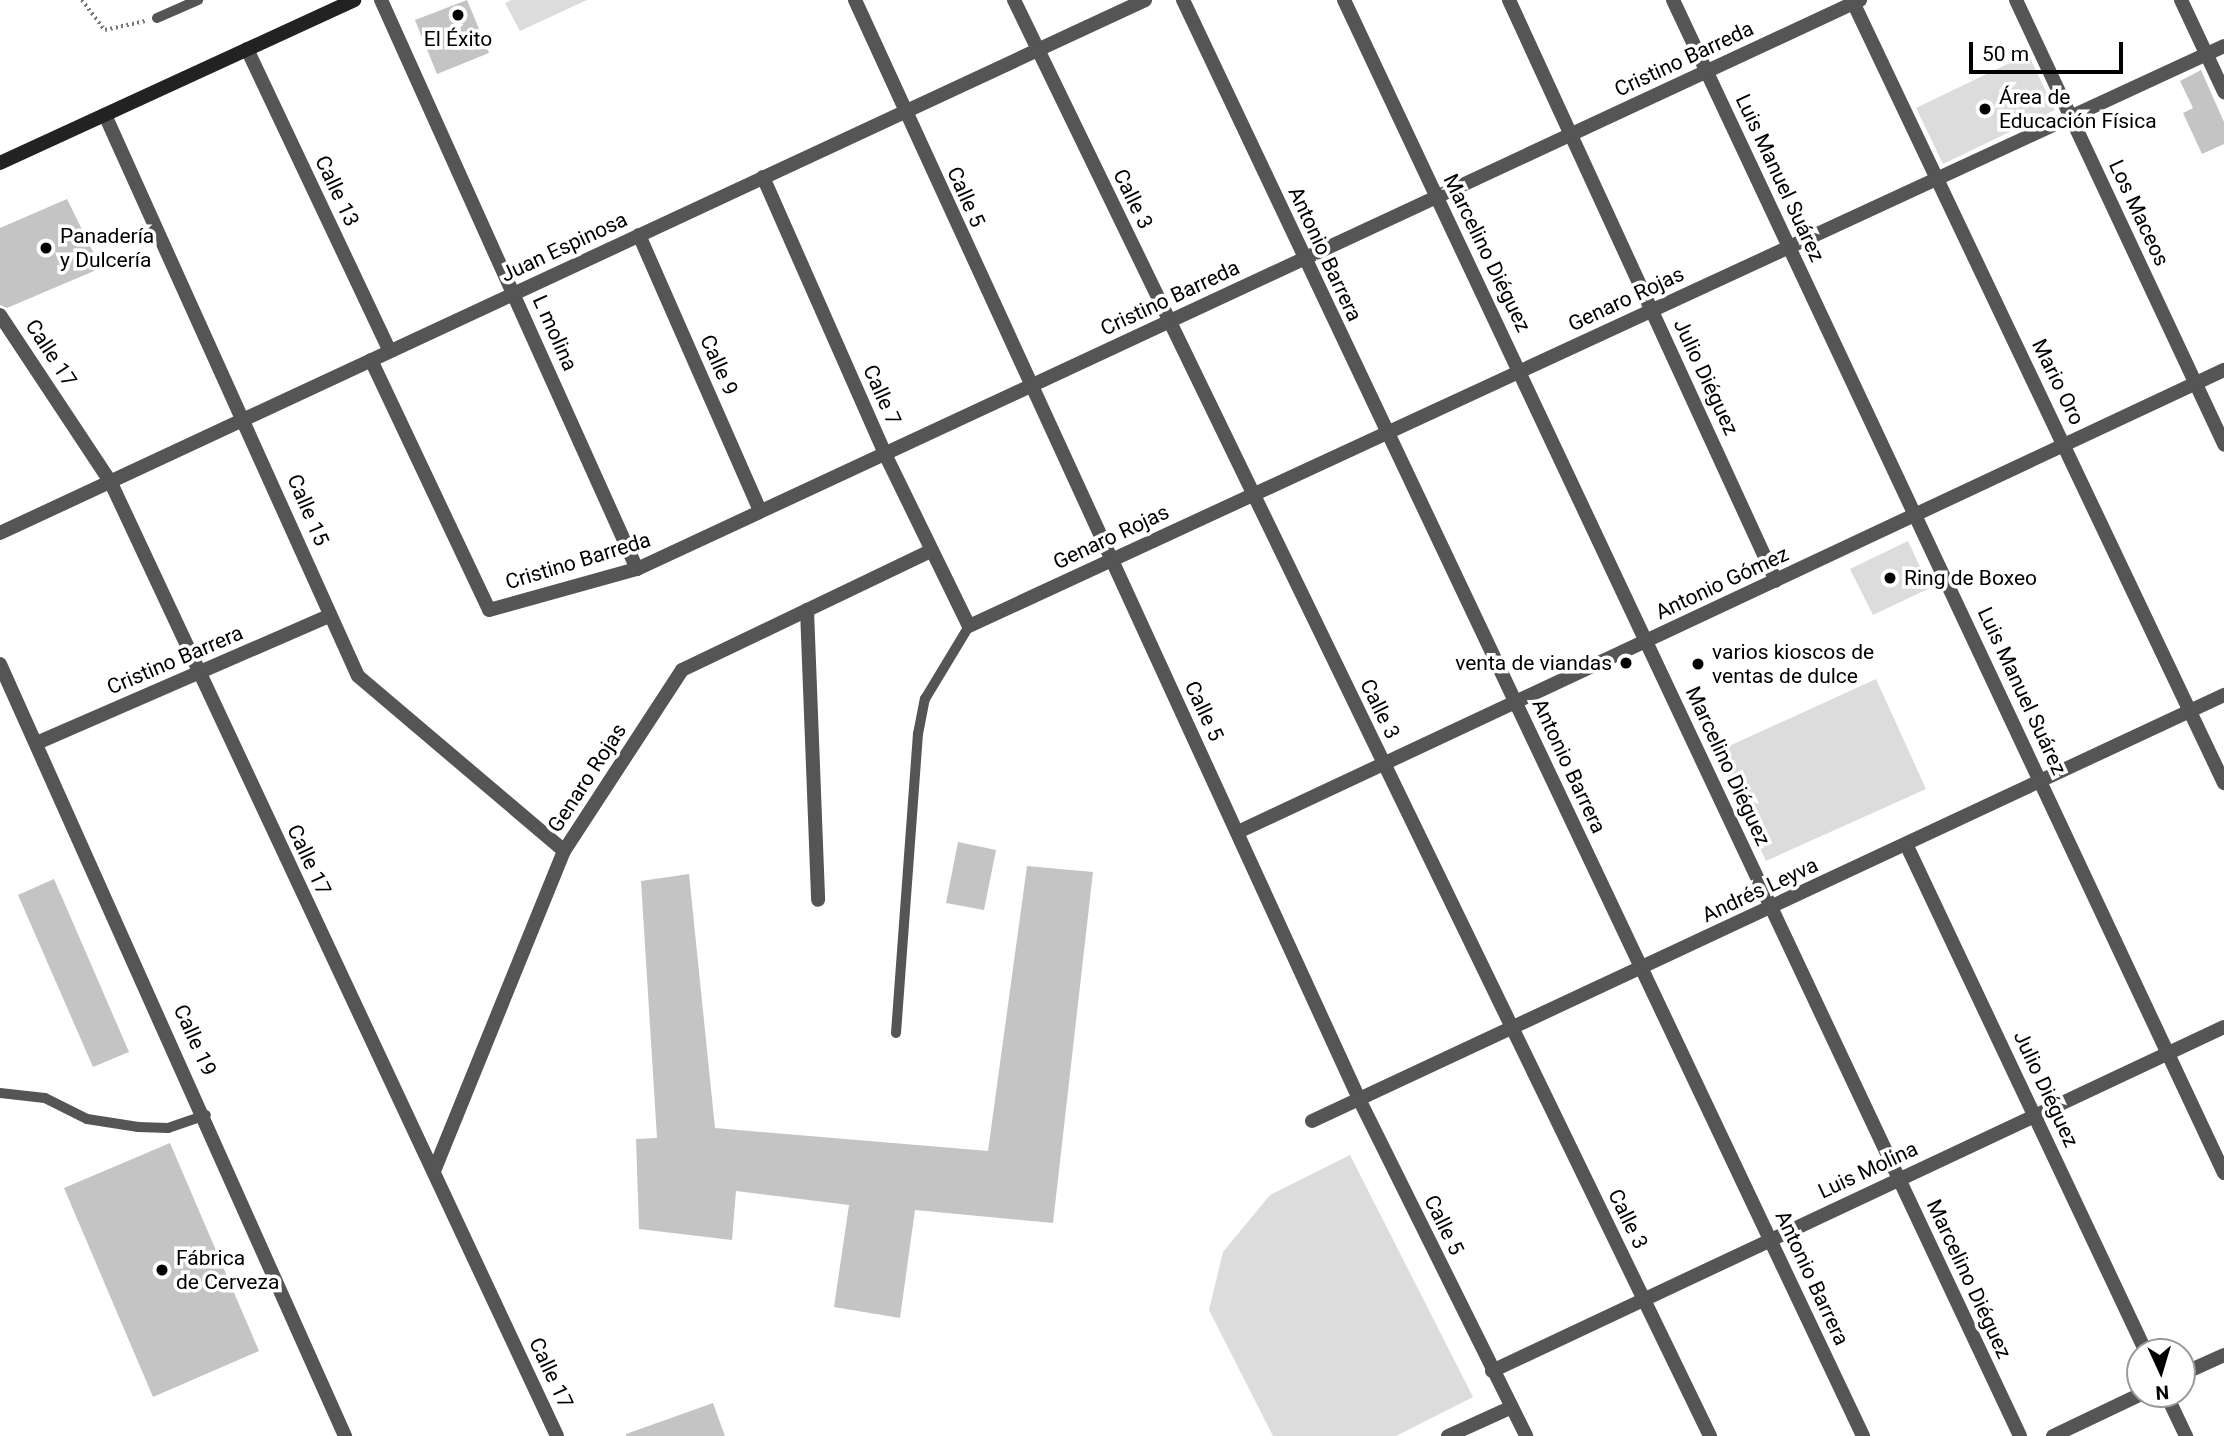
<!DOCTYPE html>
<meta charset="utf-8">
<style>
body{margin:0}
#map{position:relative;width:2224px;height:1436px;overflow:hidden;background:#fff;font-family:Roboto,sans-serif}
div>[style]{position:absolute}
.green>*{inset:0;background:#dcdcdc}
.building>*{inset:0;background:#c4c4c4}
.path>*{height:3.5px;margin-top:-1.75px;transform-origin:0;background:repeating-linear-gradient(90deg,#777 0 2px,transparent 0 5.5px)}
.service>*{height:10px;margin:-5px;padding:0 5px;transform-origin:5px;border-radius:5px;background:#555}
.minor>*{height:14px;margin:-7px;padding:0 7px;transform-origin:7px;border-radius:7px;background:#555}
.tertiary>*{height:14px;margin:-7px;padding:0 7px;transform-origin:7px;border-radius:7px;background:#555}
.secondary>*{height:14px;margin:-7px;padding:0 7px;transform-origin:7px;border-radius:7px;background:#222}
.dots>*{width:19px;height:19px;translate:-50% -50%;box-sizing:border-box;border:4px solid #fff;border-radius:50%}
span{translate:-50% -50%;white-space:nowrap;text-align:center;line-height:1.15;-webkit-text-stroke:7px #fff;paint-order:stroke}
.poi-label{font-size:21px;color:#000}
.left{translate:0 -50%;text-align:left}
.right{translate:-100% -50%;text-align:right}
.street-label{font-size:21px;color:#000}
.north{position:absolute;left:2126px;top:1338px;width:70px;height:70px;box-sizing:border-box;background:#fff;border:2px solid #999;border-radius:50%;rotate:176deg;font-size:19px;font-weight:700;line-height:28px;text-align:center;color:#000}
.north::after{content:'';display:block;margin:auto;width:24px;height:32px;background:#000;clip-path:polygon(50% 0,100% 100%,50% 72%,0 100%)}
.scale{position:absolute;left:1969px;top:42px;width:154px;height:32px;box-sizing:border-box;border:4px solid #000;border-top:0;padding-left:9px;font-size:21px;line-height:24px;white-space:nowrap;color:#000;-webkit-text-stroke:5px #fff;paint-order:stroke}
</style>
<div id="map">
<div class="green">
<i style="clip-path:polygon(511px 0,587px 0,520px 31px,505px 3px)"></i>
<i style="clip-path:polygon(2028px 54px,2055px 110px,1943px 164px,1916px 108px)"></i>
<i style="clip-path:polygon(1908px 541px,1930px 588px,1873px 615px,1850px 569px)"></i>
<i style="clip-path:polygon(1876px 679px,1926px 789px,1766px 861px,1716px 752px)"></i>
<i style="clip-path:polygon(1350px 1155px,1473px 1397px,1396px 1436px,1273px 1436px,1209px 1310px,1223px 1252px,1270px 1195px)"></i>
</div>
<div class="building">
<i style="clip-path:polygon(467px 0,489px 53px,437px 74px,415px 20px)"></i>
<i style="clip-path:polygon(2201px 70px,2224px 122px,2224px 144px,2202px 154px,2183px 113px,2193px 108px,2180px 81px)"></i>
<i style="clip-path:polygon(67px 199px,101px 268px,7px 308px,0 305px,0 228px)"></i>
<i style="clip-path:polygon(958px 842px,996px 850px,984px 910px,946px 903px)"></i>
<i style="clip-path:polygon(1027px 866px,1093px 872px,1053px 1223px,915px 1210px,900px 1318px,834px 1307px,849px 1205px,736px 1191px,732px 1240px,639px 1229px,636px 1139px,657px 1138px,641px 881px,689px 874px,715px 1128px,988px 1151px)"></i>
<i style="clip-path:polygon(54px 879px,129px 1052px,93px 1067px,18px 895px)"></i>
<i style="clip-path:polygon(170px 1143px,259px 1351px,153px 1397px,64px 1188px)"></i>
<i style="clip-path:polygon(713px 1403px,725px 1436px,626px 1436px,626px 1434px)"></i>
</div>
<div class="path">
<i style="left:82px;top:0;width:38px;rotate:53deg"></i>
<i style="left:105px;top:30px;width:41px;rotate:-12.7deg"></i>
</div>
<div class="service">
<i style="left:157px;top:18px;width:45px;rotate:-23.7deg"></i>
<i style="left:896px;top:1033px;width:300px;rotate:-85.8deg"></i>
<i style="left:918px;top:734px;width:36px;rotate:-79deg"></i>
<i style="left:925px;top:699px;width:85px;rotate:-58.9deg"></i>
<i style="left:0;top:1093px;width:45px;rotate:6.3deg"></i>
<i style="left:45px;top:1098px;width:47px;rotate:26.6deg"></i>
<i style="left:87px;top:1119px;width:52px;rotate:8.9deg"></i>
<i style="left:138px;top:1127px;width:30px;rotate:2deg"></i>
<i style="left:168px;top:1128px;width:40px;rotate:-18.9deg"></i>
</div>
<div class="minor">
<i style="left:381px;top:0;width:624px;rotate:65.78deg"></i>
<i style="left:855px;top:0;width:1209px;rotate:65.36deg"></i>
<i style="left:1359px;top:1099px;width:376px;rotate:63.6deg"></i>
<i style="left:1014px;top:0;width:1596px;rotate:64.14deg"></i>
<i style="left:1183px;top:0;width:1589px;rotate:64.66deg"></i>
<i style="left:1509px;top:0;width:639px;rotate:65.32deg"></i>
<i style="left:1673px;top:0;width:1296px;rotate:64.84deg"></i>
<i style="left:1852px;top:0;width:867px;rotate:64.59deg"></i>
<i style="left:2016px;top:0;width:491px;rotate:64.9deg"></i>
<i style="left:2181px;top:0;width:102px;rotate:64.9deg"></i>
<i style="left:247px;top:49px;width:334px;rotate:64.7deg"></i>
<i style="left:105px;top:115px;width:615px;rotate:65.73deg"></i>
<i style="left:358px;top:676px;width:270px;rotate:40.3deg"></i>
<i style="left:763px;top:177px;width:303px;rotate:66.2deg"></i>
<i style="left:885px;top:454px;width:191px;rotate:64deg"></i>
<i style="left:969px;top:626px;width:1383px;rotate:-24.8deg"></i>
<i style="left:639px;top:235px;width:301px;rotate:66.3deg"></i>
<i style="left:0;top:315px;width:201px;rotate:56.5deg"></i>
<i style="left:111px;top:483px;width:1052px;rotate:64.92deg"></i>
<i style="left:371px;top:360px;width:276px;rotate:64.7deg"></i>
<i style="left:489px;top:610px;width:154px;rotate:-15.5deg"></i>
<i style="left:637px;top:569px;width:1349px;rotate:-24.95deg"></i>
<i style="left:0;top:533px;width:1263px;rotate:-24.96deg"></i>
<i style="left:807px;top:610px;width:290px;rotate:87.8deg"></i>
<i style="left:0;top:664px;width:846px;rotate:65.92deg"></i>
<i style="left:39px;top:742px;width:316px;rotate:-23.5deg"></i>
<i style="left:1238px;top:832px;width:1089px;rotate:-25.11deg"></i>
<i style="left:1906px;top:844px;width:562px;rotate:64.71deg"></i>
<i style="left:1312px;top:1121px;width:1007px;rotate:-25.04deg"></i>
<i style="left:434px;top:1171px;width:345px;rotate:-67.9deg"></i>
<i style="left:564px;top:851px;width:216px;rotate:-56.9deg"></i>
<i style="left:682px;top:670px;width:277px;rotate:-25.6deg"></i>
<i style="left:1492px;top:1371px;width:809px;rotate:-25.17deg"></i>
<i style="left:2182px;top:1374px;width:46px;rotate:-24.3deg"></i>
<i style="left:2166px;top:1394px;width:47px;rotate:64.5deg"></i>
<i style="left:1448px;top:1436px;width:70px;rotate:-24.4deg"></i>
<i style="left:2053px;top:1436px;width:98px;rotate:-25.5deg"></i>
</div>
<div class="tertiary">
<i style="left:1344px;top:0;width:1587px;rotate:64.79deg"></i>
</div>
<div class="secondary">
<i style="left:0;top:163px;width:390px;rotate:-24.7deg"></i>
</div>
<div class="dots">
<i style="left:458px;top:15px;background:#000"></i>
<i style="left:1985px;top:109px;background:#000"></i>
<i style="left:46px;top:248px;background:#000"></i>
<i style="left:1890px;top:578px;background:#000"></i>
<i style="left:1626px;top:663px;background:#000"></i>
<i style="left:1698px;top:664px;background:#000"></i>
<i style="left:162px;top:1270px;background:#000"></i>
</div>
<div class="poi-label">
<span style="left:458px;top:39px">El Éxito</span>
<span class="left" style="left:1999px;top:109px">Área de<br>Educación Física</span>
<span class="left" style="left:60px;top:248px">Panadería<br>y Dulcería</span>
<span class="left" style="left:1904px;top:578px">Ring de Boxeo</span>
<span class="left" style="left:1712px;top:664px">varios kioscos de<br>ventas de dulce</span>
<span class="right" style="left:1612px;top:663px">venta de viandas</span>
<span class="left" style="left:176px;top:1270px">Fábrica<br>de Cerveza</span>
</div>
<div class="street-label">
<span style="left:1684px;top:59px;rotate:-25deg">Cristino Barreda</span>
<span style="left:1780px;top:178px;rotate:65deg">Luis Manuel Suárez</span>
<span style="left:337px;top:191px;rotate:65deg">Calle 13</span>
<span style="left:966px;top:197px;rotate:66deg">Calle 5</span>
<span style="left:1133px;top:199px;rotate:64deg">Calle 3</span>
<span style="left:2139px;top:213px;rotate:65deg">Los Maceos</span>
<span style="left:564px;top:247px;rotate:-25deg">Juan Espinosa</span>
<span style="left:1487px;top:253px;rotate:64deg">Marcelino Diéguez</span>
<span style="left:1325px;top:254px;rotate:65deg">Antonio Barrera</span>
<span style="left:1170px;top:298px;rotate:-25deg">Cristino Barreda</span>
<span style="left:1626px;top:299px;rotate:-25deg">Genaro Rojas</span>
<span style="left:555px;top:333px;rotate:66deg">L molina</span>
<span style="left:51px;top:353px;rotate:57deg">Calle 17</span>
<span style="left:719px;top:365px;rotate:66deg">Calle 9</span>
<span style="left:1706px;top:377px;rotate:65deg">Julio Diéguez</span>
<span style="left:2058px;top:382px;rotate:64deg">Mario Oro</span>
<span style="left:882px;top:395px;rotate:66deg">Calle 7</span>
<span style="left:308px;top:510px;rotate:67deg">Calle 15</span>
<span style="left:1111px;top:537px;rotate:-25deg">Genaro Rojas</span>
<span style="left:578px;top:561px;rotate:-17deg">Cristino Barreda</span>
<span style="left:1722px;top:583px;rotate:-25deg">Antonio Gómez</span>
<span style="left:175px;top:660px;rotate:-23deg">Cristino Barrera</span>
<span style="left:2022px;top:691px;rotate:65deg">Luis Manuel Suárez</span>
<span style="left:1380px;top:709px;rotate:64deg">Calle 3</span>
<span style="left:1204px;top:711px;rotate:65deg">Calle 5</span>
<span style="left:1569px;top:766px;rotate:65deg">Antonio Barrera</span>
<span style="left:1728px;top:766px;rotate:65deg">Marcelino Diéguez</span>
<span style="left:587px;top:778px;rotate:-57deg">Genaro Rojas</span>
<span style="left:309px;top:860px;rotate:65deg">Calle 17</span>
<span style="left:1760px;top:890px;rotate:-25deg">Andrés Leyva</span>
<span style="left:195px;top:1040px;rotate:66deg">Calle 19</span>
<span style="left:2046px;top:1089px;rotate:65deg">Julio Diéguez</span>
<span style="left:1868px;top:1170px;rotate:-25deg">Luis Molina</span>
<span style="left:1628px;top:1219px;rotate:64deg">Calle 3</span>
<span style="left:1444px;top:1225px;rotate:64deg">Calle 5</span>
<span style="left:1812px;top:1278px;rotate:65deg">Antonio Barrera</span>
<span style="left:1969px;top:1279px;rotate:65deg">Marcelino Diéguez</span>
<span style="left:551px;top:1373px;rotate:65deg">Calle 17</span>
</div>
<div class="north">N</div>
<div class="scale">50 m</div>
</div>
